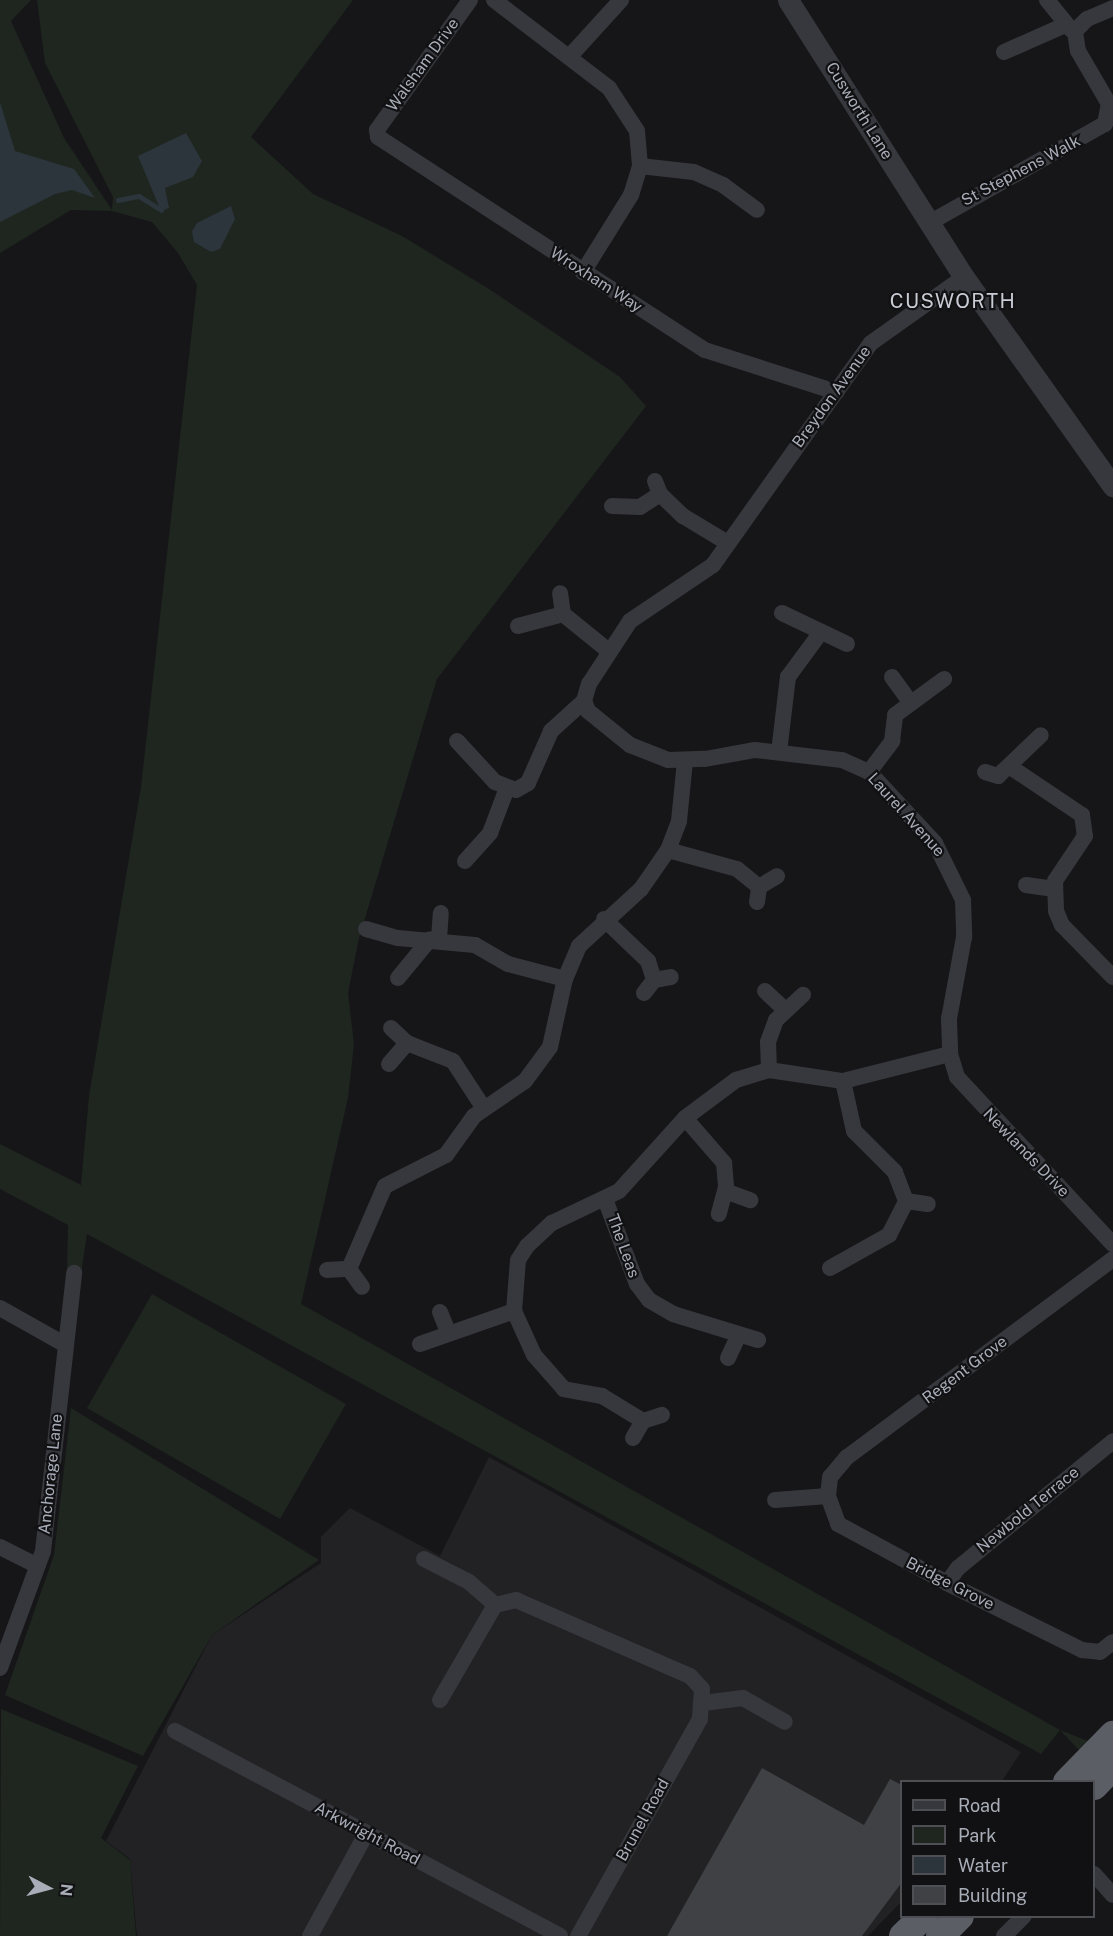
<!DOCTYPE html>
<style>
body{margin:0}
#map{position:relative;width:1113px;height:1936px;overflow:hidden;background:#161618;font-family:"Public Sans",sans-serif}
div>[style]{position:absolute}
.built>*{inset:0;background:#222225}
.green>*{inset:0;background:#1e261f}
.water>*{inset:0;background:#2c353c}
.stream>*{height:4.5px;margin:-2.25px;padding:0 2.25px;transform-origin:2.25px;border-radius:2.25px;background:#2c353c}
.building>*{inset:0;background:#404145}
.minor>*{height:16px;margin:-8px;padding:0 8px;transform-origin:8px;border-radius:8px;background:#37383d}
.tertiary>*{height:21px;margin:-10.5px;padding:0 10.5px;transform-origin:10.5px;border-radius:10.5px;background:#37383d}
.trunk>*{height:28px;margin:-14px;padding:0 14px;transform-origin:14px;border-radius:14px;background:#5b5e65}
span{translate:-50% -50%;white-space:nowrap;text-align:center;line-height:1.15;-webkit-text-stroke:4.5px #111113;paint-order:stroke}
.street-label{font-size:16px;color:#a8adb8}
.quarter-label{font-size:20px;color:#c9ccd4;letter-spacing:1.5px}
.legend{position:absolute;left:900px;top:1780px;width:195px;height:138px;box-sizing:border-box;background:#111113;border:2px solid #4d4f55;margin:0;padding:8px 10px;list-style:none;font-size:18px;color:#a8adb8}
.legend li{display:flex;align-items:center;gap:12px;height:30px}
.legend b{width:30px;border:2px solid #4d4f55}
.north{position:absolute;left:18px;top:1858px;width:60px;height:60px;-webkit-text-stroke:4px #111113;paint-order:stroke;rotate:96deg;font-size:16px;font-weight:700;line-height:24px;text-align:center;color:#a8adb8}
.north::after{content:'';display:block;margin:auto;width:21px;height:27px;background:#a8adb8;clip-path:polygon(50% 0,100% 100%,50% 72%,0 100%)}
</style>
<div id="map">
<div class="built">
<i style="clip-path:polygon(489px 1457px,1021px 1752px,1002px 1781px,902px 1782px,901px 1902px,868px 1936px,137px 1936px,130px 1859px,106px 1841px,212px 1635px,321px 1563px,321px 1537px,350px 1508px,440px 1556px)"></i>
</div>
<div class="green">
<i style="clip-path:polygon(0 0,31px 0,11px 21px,64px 138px,112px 210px,113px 197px,45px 63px,37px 0,353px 0,251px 137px,313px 194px,402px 236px,489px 289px,620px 377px,646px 406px,437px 679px,359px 938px,348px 993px,354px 1044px,348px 1098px,301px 1304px,1060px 1730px,1113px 1751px,1113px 1786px,1060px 1730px,1041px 1754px,87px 1234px,81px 1274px,67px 1272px,68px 1225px,0 1189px,0 1144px,81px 1185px,89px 1096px,141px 787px,197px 285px,178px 253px,152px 222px,112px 211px,71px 210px,0 253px)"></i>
<i style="clip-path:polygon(152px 1294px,346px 1404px,280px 1519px,87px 1408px)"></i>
<i style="clip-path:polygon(71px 1408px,319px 1560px,212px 1635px,143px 1756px,5px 1695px,54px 1555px)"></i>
<i style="clip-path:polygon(1px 1709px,138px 1766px,101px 1838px,130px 1860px,136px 1936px,0 1936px)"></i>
</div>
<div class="water">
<i style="clip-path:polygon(0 102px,15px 151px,74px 169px,95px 198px,72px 190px,55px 194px,0 222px)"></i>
<i style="clip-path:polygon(186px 133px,202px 161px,193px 177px,165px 188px,169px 208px,161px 211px,138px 156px)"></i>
<i style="clip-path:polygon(231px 206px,235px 219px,220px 249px,211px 252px,194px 242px,192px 231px,197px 223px)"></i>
</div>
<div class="stream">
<i style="left:118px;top:200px;width:21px;rotate:-11deg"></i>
<i style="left:139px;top:196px;width:26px;rotate:32deg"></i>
</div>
<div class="building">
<i style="clip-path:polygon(762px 1768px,864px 1825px,890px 1779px,902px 1785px,902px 1882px,862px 1936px,667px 1936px)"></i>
</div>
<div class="minor">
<i style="left:470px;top:0;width:160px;rotate:125.6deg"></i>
<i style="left:377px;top:130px;width:7px;rotate:82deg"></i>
<i style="left:378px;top:137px;width:390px;rotate:33.1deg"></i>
<i style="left:705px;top:350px;width:138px;rotate:17.8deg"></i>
<i style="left:494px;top:0;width:145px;rotate:37.4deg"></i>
<i style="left:609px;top:88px;width:51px;rotate:56.9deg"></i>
<i style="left:637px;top:131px;width:35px;rotate:85deg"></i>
<i style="left:640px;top:166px;width:30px;rotate:107deg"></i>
<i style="left:631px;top:195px;width:91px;rotate:121.9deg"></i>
<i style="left:1047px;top:0;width:38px;rotate:51deg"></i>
<i style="left:1075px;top:31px;width:17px;rotate:-45deg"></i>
<i style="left:1087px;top:19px;width:28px;rotate:-23deg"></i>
<i style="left:1004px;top:52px;width:64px;rotate:-23.8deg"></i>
<i style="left:570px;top:56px;width:76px;rotate:-47.7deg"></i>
<i style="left:640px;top:166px;width:54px;rotate:6.3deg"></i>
<i style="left:694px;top:172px;width:32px;rotate:24deg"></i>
<i style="left:723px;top:185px;width:42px;rotate:36.3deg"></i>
<i style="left:929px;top:223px;width:202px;rotate:-29.4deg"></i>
<i style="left:1105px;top:124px;width:20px;rotate:-79deg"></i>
<i style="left:1109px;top:104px;width:61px;rotate:-120.3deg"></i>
<i style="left:1078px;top:51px;width:20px;rotate:-99deg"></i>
<i style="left:655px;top:481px;width:14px;rotate:69deg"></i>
<i style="left:660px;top:494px;width:32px;rotate:44deg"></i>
<i style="left:683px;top:516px;width:52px;rotate:31deg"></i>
<i style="left:612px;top:506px;width:28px;rotate:2deg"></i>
<i style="left:640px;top:507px;width:24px;rotate:-33deg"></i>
<i style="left:782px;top:613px;width:72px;rotate:25.5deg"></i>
<i style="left:563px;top:614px;width:60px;rotate:39deg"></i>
<i style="left:518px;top:626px;width:47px;rotate:-14.9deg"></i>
<i style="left:563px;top:614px;width:21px;rotate:-98deg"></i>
<i style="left:892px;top:677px;width:31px;rotate:54deg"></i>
<i style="left:584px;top:701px;width:11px;rotate:68deg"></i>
<i style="left:588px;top:711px;width:54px;rotate:39deg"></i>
<i style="left:630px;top:745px;width:41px;rotate:21.5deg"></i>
<i style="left:668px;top:760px;width:37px;rotate:-2deg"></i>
<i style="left:705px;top:759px;width:51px;rotate:-10.2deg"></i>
<i style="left:755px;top:750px;width:88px;rotate:6.6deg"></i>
<i style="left:842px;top:760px;width:30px;rotate:24deg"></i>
<i style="left:869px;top:772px;width:97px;rotate:47.1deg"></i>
<i style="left:935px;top:843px;width:64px;rotate:63.8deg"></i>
<i style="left:963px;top:900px;width:37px;rotate:88deg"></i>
<i style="left:964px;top:937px;width:83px;rotate:100.4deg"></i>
<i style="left:949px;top:1019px;width:35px;rotate:88deg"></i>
<i style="left:950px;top:1054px;width:24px;rotate:73deg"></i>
<i style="left:957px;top:1077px;width:229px;rotate:47deg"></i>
<i style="left:457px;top:741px;width:56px;rotate:47.2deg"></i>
<i style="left:495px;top:782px;width:22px;rotate:21deg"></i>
<i style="left:516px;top:790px;width:14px;rotate:-30deg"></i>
<i style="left:528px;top:783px;width:57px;rotate:-66.1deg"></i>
<i style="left:551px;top:731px;width:45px;rotate:-42.3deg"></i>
<i style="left:584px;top:701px;width:18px;rotate:-74deg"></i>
<i style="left:589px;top:684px;width:75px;rotate:-56.9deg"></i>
<i style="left:630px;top:621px;width:100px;rotate:-34deg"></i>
<i style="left:713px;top:565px;width:272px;rotate:-54.6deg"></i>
<i style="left:871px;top:343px;width:114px;rotate:-35.4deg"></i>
<i style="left:779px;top:752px;width:76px;rotate:-83.2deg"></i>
<i style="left:788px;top:677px;width:56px;rotate:-53.7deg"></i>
<i style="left:1009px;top:766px;width:88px;rotate:33.9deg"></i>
<i style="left:1082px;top:815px;width:21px;rotate:82deg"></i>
<i style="left:1085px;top:836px;width:54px;rotate:123.7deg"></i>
<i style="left:1055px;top:881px;width:30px;rotate:88deg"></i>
<i style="left:1056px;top:911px;width:15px;rotate:67deg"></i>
<i style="left:1062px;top:925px;width:73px;rotate:45.6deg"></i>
<i style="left:869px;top:772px;width:39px;rotate:-53deg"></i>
<i style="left:892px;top:741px;width:26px;rotate:-83deg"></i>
<i style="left:895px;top:715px;width:61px;rotate:-36.3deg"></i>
<i style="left:985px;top:772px;width:14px;rotate:17deg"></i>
<i style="left:998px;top:776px;width:59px;rotate:-43.6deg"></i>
<i style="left:668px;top:850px;width:72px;rotate:15.4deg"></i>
<i style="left:737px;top:869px;width:28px;rotate:39deg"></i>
<i style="left:465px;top:861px;width:38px;rotate:-48deg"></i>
<i style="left:490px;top:833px;width:48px;rotate:-69.3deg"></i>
<i style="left:1026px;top:885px;width:27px;rotate:8deg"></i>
<i style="left:757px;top:902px;width:15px;rotate:-82deg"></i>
<i style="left:759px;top:887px;width:21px;rotate:-31deg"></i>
<i style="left:604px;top:919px;width:61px;rotate:43.7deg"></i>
<i style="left:648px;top:961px;width:20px;rotate:72deg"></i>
<i style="left:366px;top:929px;width:33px;rotate:16deg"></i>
<i style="left:398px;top:938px;width:77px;rotate:5.2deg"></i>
<i style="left:475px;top:945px;width:38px;rotate:30deg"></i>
<i style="left:508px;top:964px;width:59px;rotate:14.7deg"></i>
<i style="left:439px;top:939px;width:26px;rotate:-86deg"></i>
<i style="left:398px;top:978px;width:50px;rotate:-50.6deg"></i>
<i style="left:765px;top:991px;width:25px;rotate:43deg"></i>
<i style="left:644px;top:993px;width:16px;rotate:-52deg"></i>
<i style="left:654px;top:980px;width:17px;rotate:-10deg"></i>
<i style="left:391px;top:1028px;width:22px;rotate:43deg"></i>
<i style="left:407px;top:1043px;width:49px;rotate:21.4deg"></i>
<i style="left:453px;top:1061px;width:55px;rotate:56.9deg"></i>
<i style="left:389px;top:1064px;width:28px;rotate:-49deg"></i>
<i style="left:769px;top:1070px;width:28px;rotate:-92deg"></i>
<i style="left:768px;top:1042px;width:23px;rotate:-70deg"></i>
<i style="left:776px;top:1020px;width:37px;rotate:-43deg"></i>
<i style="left:685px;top:1118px;width:60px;rotate:49.1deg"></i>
<i style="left:724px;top:1163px;width:24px;rotate:85deg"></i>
<i style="left:726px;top:1187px;width:28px;rotate:105deg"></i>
<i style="left:725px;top:1191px;width:27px;rotate:20deg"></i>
<i style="left:605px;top:1199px;width:91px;rotate:69.4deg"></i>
<i style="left:637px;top:1284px;width:20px;rotate:53deg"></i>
<i style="left:649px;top:1300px;width:28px;rotate:30deg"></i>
<i style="left:673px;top:1314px;width:89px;rotate:17deg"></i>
<i style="left:906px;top:1201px;width:22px;rotate:8deg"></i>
<i style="left:1113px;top:1259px;width:332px;rotate:143.3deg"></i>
<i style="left:847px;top:1457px;width:26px;rotate:130deg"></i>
<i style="left:830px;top:1477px;width:19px;rotate:96deg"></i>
<i style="left:828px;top:1496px;width:30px;rotate:70deg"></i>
<i style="left:838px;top:1524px;width:124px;rotate:28.4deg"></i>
<i style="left:947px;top:1583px;width:151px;rotate:26.4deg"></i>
<i style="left:1082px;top:1650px;width:18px;rotate:6deg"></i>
<i style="left:1100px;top:1652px;width:16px;rotate:-38deg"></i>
<i style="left:830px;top:1268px;width:68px;rotate:-29.2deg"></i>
<i style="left:889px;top:1235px;width:38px;rotate:-63deg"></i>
<i style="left:906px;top:1201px;width:31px;rotate:-111deg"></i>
<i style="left:895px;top:1172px;width:58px;rotate:-135deg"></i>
<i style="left:854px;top:1131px;width:51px;rotate:-102.4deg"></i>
<i style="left:349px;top:1269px;width:90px;rotate:-66.6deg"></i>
<i style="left:385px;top:1186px;width:68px;rotate:-26.9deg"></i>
<i style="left:446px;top:1155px;width:48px;rotate:-54.3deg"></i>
<i style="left:474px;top:1116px;width:62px;rotate:-34.5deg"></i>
<i style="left:525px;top:1081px;width:42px;rotate:-53.7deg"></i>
<i style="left:550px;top:1047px;width:70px;rotate:-77.6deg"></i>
<i style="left:565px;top:979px;width:36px;rotate:-67deg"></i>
<i style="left:579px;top:946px;width:84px;rotate:-42.6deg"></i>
<i style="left:641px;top:889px;width:47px;rotate:-55.3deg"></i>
<i style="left:668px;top:850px;width:31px;rotate:-69deg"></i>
<i style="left:679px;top:821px;width:60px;rotate:-84.3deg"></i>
<i style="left:327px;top:1270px;width:22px;rotate:-3deg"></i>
<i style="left:349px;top:1269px;width:22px;rotate:54deg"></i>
<i style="left:0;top:1308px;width:73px;rotate:29.4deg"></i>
<i style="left:440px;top:1312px;width:22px;rotate:68deg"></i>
<i style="left:420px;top:1344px;width:100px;rotate:-19.3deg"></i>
<i style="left:728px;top:1358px;width:23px;rotate:-65deg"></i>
<i style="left:643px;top:1421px;width:48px;rotate:-148.6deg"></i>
<i style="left:602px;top:1396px;width:39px;rotate:-170deg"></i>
<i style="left:564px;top:1389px;width:45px;rotate:-131.4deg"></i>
<i style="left:534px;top:1355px;width:48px;rotate:-114.4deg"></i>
<i style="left:514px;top:1311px;width:51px;rotate:-85.5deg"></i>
<i style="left:518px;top:1260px;width:17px;rotate:-57deg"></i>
<i style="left:527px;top:1246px;width:34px;rotate:-43deg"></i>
<i style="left:552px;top:1223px;width:74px;rotate:-25.5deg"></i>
<i style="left:619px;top:1191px;width:98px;rotate:-47.9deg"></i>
<i style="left:685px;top:1118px;width:64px;rotate:-36.7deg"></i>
<i style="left:736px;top:1080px;width:34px;rotate:-17deg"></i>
<i style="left:769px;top:1070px;width:75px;rotate:8.5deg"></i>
<i style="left:843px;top:1081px;width:110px;rotate:-14.2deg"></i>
<i style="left:633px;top:1438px;width:20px;rotate:-60deg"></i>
<i style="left:643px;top:1421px;width:20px;rotate:-18deg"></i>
<i style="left:775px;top:1500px;width:53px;rotate:-4.3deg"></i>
<i style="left:0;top:1547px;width:42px;rotate:26.6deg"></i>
<i style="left:424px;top:1559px;width:51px;rotate:27.1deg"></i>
<i style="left:469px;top:1582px;width:35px;rotate:41deg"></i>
<i style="left:947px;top:1583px;width:19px;rotate:-54deg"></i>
<i style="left:958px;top:1568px;width:200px;rotate:-39.3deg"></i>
<i style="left:0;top:1668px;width:125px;rotate:-69.8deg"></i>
<i style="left:43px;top:1551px;width:280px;rotate:-83.6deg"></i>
<i style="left:440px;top:1700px;width:110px;rotate:-59.9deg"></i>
<i style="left:495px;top:1605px;width:22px;rotate:-13deg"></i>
<i style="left:516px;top:1600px;width:190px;rotate:23.6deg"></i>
<i style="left:690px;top:1676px;width:18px;rotate:47deg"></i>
<i style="left:702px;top:1689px;width:30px;rotate:94deg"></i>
<i style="left:700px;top:1719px;width:249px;rotate:119.3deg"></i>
<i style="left:703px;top:1703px;width:40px;rotate:-7.1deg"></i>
<i style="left:743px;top:1698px;width:48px;rotate:29.7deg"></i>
<i style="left:175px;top:1731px;width:436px;rotate:28deg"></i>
<i style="left:1094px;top:1874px;width:28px;rotate:48deg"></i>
<i style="left:310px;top:1936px;width:116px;rotate:-61.2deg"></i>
<i style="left:1004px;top:1936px;width:28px;rotate:-45deg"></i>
</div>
<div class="tertiary">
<i style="left:788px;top:0;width:328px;rotate:57.6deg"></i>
<i style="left:964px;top:277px;width:257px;rotate:54.6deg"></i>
</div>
<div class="trunk">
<i style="left:1067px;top:1782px;width:66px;rotate:-45.6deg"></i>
<i style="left:1094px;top:1786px;width:28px;rotate:-46deg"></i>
<i style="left:903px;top:1936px;width:29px;rotate:-44deg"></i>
<i style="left:940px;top:1936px;width:28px;rotate:-45deg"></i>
</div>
<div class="street-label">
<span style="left:423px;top:65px;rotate:-54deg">Walsham Drive</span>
<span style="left:859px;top:111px;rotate:58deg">Cusworth Lane</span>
<span style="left:1021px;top:171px;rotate:-28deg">St Stephens Walk</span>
<span style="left:596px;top:280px;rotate:33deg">Wroxham Way</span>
<span style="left:832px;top:397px;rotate:-54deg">Breydon Avenue</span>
<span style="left:906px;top:815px;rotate:48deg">Laurel Avenue</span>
<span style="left:1026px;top:1153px;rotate:46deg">Newlands Drive</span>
<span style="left:623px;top:1246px;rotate:70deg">The Leas</span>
<span style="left:965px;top:1370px;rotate:-37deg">Regent Grove</span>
<span style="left:51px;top:1474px;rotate:-84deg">Anchorage Lane</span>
<span style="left:1028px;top:1510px;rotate:-39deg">Newbold Terrace</span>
<span style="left:950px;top:1584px;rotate:27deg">Bridge Grove</span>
<span style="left:643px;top:1820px;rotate:-61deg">Brunel Road</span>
<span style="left:367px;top:1834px;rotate:28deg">Arkwright Road</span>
</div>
<div class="quarter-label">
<span style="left:953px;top:301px">CUSWORTH</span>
</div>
<ul class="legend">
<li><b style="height:8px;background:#37383d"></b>Road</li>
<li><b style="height:16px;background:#1e261f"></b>Park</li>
<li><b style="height:16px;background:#2c353c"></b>Water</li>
<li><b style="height:16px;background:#404145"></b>Building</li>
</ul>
<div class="north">N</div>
</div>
